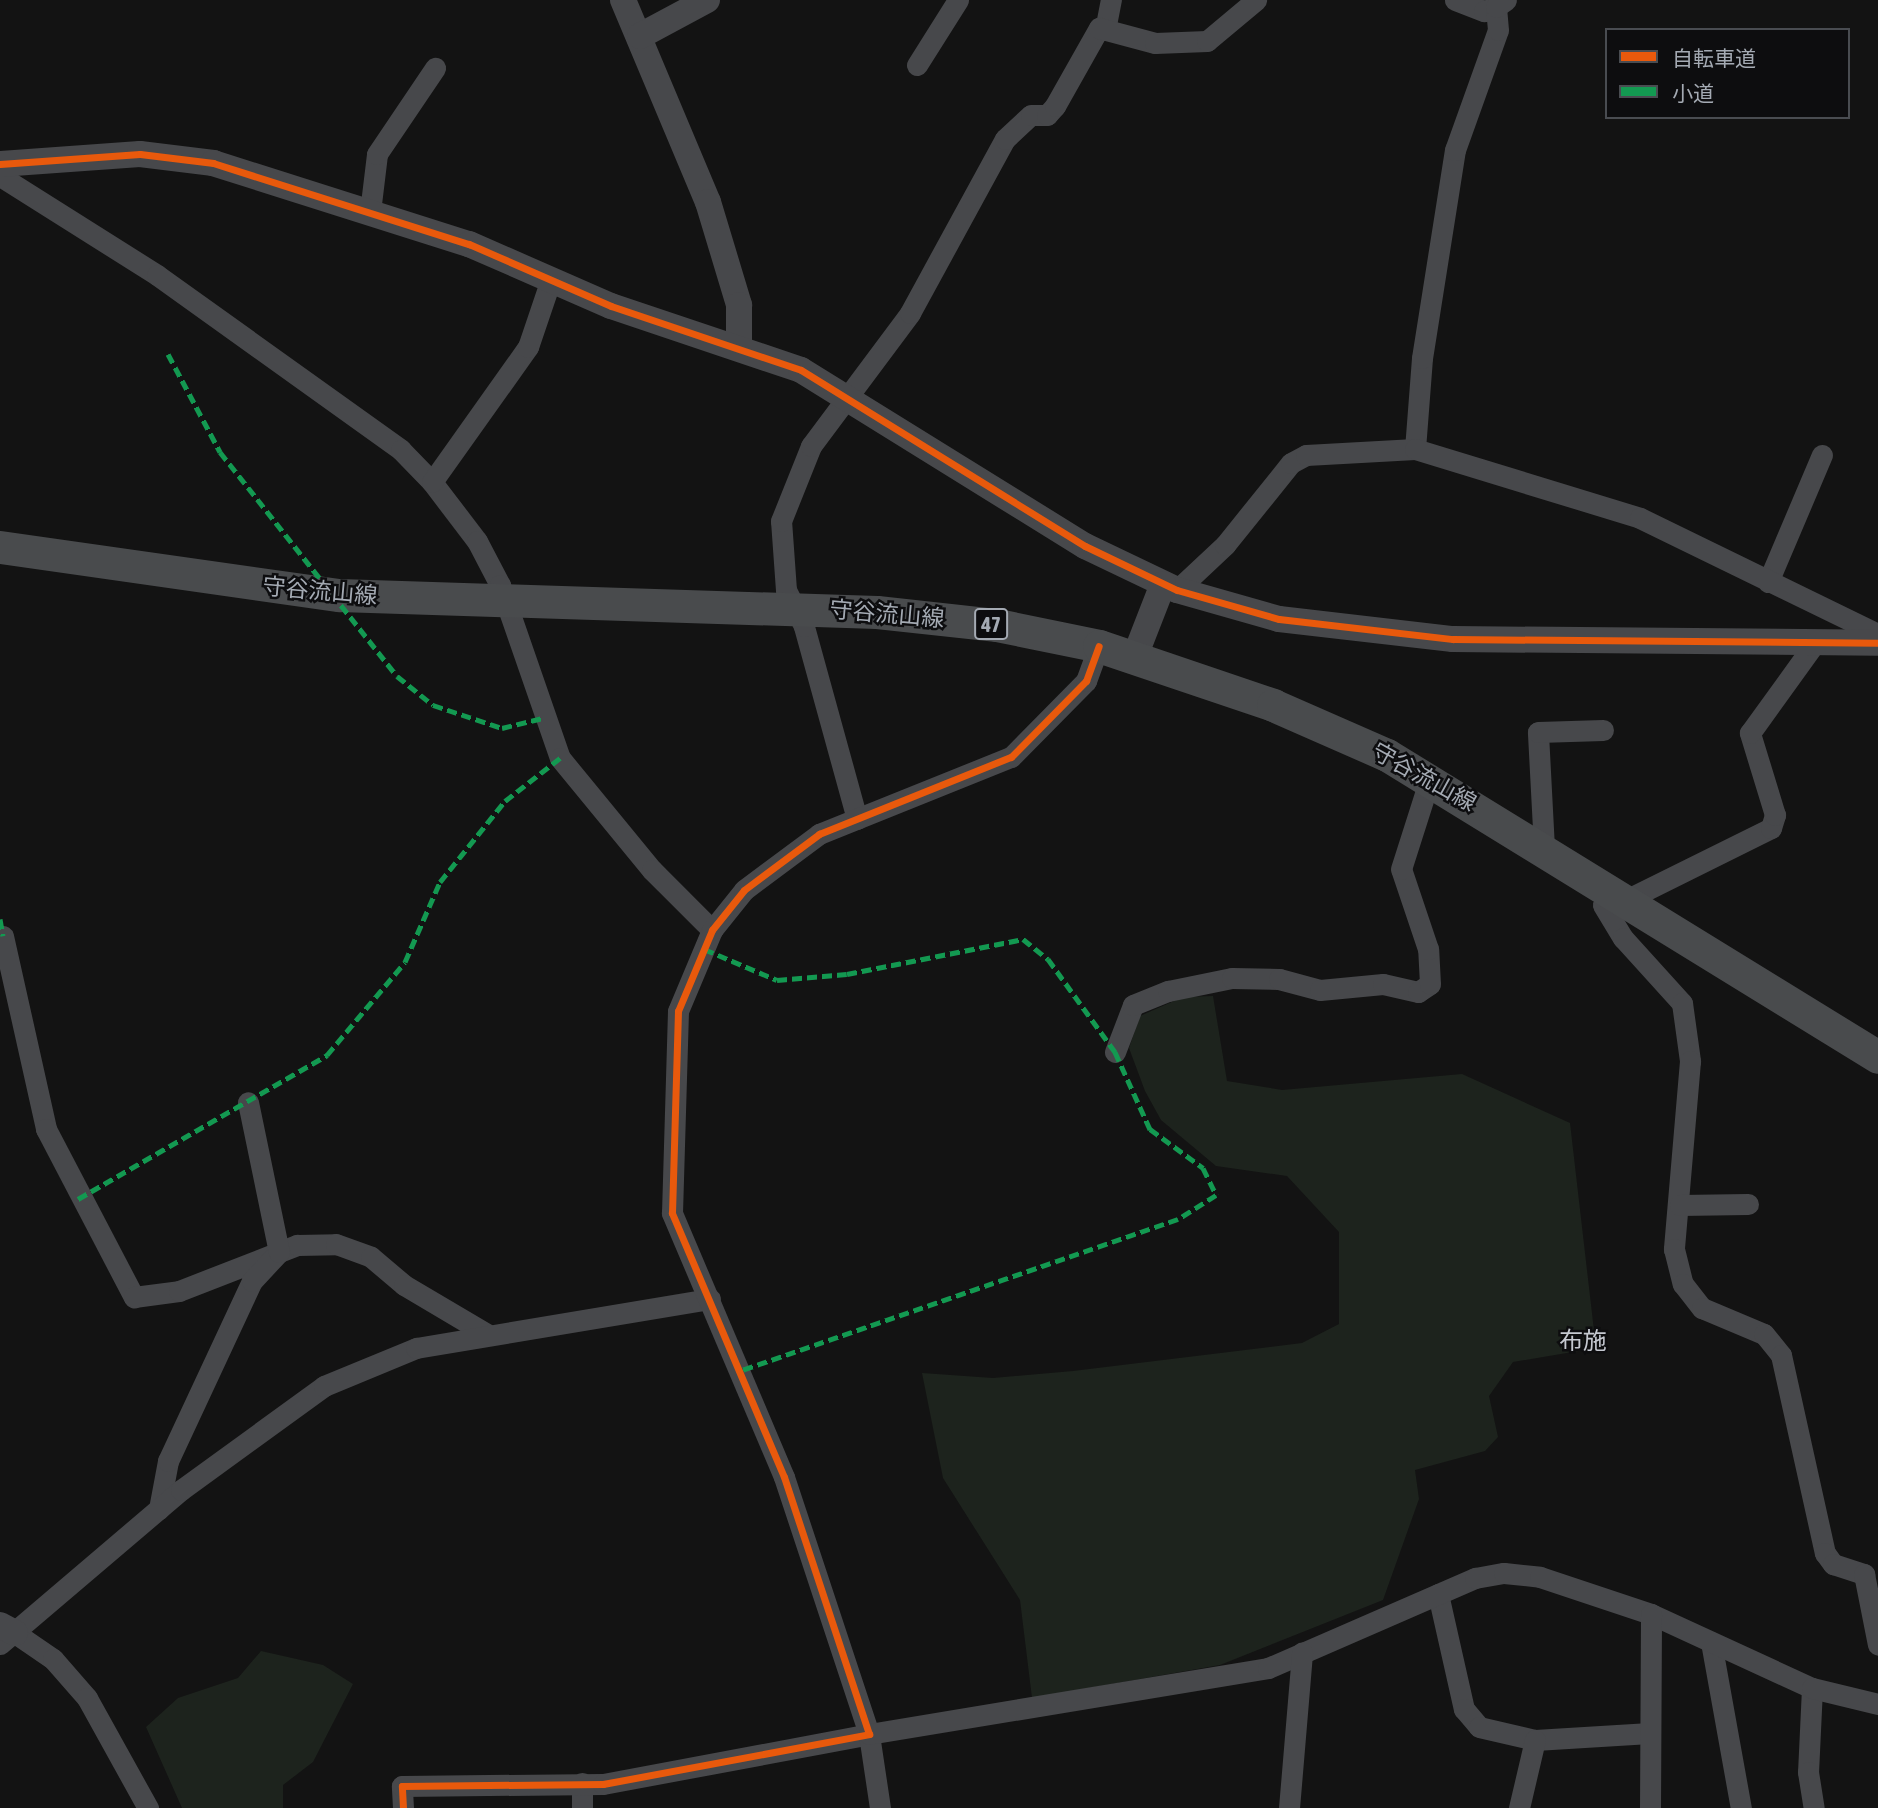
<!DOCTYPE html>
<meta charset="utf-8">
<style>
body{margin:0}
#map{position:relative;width:1878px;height:1808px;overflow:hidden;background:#131313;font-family:"Asap Condensed","Noto Sans JP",sans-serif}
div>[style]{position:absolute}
.green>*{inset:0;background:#1d231d}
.minor>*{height:21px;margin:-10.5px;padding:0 10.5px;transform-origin:10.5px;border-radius:10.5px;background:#47484b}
.tertiary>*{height:26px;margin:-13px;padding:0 13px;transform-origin:13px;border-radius:13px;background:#47484b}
.primary>*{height:33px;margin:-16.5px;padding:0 16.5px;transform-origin:16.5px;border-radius:16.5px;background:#494b4d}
.quiet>*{height:5px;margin-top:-2.5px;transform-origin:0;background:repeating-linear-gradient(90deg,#139951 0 10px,transparent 0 15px)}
.cycleway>*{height:7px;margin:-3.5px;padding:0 3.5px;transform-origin:3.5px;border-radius:3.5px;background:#e8590c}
span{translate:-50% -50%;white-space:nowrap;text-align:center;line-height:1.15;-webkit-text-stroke:5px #0d0d0f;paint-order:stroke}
.shield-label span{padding:2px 5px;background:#0d0d0f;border:2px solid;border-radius:5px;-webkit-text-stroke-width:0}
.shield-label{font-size:21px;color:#a4aab3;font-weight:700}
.street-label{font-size:23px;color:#a4aab3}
.neighbourhood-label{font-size:24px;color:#c5c8d0}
.legend{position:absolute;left:1605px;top:28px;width:245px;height:91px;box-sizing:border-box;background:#0d0d0f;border:2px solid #494c51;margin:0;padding:9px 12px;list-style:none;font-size:21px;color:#a4aab3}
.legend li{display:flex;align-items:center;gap:14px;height:35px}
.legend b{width:35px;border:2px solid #494c51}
</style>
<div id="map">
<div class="green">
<i style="clip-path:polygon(1213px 996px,1227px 1081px,1282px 1090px,1462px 1074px,1570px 1123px,1596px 1348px,1513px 1362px,1489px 1396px,1498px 1437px,1485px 1451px,1415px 1470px,1419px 1499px,1383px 1600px,1220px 1665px,1032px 1698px,1020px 1600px,943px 1478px,922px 1373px,993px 1378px,1073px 1371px,1302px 1343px,1339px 1324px,1339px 1232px,1287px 1176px,1216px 1166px,1161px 1120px,1145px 1091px,1129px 1048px,1140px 1016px,1183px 997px)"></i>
<i style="clip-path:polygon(261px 1651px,323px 1665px,353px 1684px,313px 1762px,283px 1785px,283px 1808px,182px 1808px,146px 1727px,178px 1698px,238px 1678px)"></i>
</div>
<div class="minor">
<i style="left:1455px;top:0;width:31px;rotate:21deg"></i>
<i style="left:1484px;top:11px;width:13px;rotate:-18deg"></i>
<i style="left:1105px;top:30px;width:31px;rotate:-79deg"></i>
<i style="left:917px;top:65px;width:77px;rotate:-57.8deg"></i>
<i style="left:0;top:176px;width:186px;rotate:32.2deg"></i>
<i style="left:157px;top:275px;width:300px;rotate:35.6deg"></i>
<i style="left:401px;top:450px;width:45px;rotate:45.9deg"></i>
<i style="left:432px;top:482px;width:74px;rotate:52.7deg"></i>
<i style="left:477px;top:541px;width:50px;rotate:62.4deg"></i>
<i style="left:500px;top:585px;width:183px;rotate:70.9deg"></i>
<i style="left:560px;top:758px;width:145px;rotate:50.6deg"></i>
<i style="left:652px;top:870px;width:85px;rotate:45deg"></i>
<i style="left:370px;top:212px;width:58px;rotate:-83.1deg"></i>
<i style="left:377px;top:154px;width:104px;rotate:-56deg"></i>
<i style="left:1415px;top:449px;width:91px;rotate:-85.6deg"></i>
<i style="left:1422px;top:358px;width:211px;rotate:-81deg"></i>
<i style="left:1455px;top:150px;width:127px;rotate:-70.3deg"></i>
<i style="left:1498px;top:30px;width:23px;rotate:-95deg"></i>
<i style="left:1496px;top:7px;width:12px;rotate:-35deg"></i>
<i style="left:432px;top:482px;width:166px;rotate:-54.6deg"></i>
<i style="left:528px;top:347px;width:72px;rotate:-71.3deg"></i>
<i style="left:1768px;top:582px;width:138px;rotate:-67deg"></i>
<i style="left:1177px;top:590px;width:66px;rotate:-43.2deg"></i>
<i style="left:1225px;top:545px;width:105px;rotate:-51.2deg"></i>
<i style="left:1291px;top:463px;width:17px;rotate:-28deg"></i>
<i style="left:1306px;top:455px;width:109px;rotate:-3.2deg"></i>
<i style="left:1415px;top:449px;width:235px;rotate:17deg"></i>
<i style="left:1640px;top:518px;width:265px;rotate:26deg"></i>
<i style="left:857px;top:819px;width:200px;rotate:-105.4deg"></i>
<i style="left:804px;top:626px;width:40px;rotate:-116.6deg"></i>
<i style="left:786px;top:590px;width:69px;rotate:-94.1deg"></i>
<i style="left:781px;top:521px;width:81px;rotate:-68.2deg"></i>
<i style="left:811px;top:446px;width:166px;rotate:-53.3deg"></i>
<i style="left:910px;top:313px;width:198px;rotate:-61.4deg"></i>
<i style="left:1005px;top:139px;width:35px;rotate:-43deg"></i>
<i style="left:1031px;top:115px;width:16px"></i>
<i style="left:1047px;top:115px;width:12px;rotate:-48deg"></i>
<i style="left:1055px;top:106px;width:90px;rotate:-60.6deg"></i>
<i style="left:1099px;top:28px;width:58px;rotate:15deg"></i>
<i style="left:1155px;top:43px;width:52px;rotate:-2.2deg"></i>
<i style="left:1207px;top:41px;width:64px;rotate:-39.9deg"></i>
<i style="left:1544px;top:848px;width:116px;rotate:-93deg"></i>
<i style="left:1538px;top:732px;width:65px;rotate:-1.8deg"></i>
<i style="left:1611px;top:893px;width:14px;rotate:124deg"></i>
<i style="left:1603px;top:905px;width:39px;rotate:59deg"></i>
<i style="left:1623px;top:938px;width:88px;rotate:47.8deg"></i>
<i style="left:1682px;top:1003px;width:59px;rotate:82.1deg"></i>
<i style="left:1690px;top:1061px;width:189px;rotate:94.9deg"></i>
<i style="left:1674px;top:1249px;width:36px;rotate:76deg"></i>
<i style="left:1683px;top:1284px;width:31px;rotate:52deg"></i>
<i style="left:1702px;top:1308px;width:67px;rotate:22.8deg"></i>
<i style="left:1764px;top:1334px;width:27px;rotate:51deg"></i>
<i style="left:1781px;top:1355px;width:203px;rotate:77.5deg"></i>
<i style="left:1825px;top:1553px;width:14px;rotate:54deg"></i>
<i style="left:1833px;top:1564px;width:33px;rotate:18deg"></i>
<i style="left:1864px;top:1574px;width:72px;rotate:78.8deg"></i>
<i style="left:1624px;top:901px;width:164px;rotate:-26.4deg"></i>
<i style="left:1771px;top:828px;width:14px;rotate:-73deg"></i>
<i style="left:1775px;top:815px;width:86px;rotate:-107deg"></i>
<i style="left:1750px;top:733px;width:111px;rotate:-54.2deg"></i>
<i style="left:3px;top:936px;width:198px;rotate:77.4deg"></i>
<i style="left:46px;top:1129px;width:190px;rotate:62.4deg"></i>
<i style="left:134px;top:1297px;width:45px;rotate:-7.6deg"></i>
<i style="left:179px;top:1291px;width:127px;rotate:-21.3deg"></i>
<i style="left:297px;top:1245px;width:39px;rotate:-1deg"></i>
<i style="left:336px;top:1244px;width:37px;rotate:20deg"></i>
<i style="left:371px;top:1257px;width:43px;rotate:40.3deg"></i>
<i style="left:404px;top:1285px;width:96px;rotate:30.6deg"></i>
<i style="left:1115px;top:1052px;width:50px;rotate:-69deg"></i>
<i style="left:1133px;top:1005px;width:38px;rotate:-22deg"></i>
<i style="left:1168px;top:991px;width:65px;rotate:-11.5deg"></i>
<i style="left:1232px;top:978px;width:47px;rotate:1.2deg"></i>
<i style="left:1279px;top:979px;width:42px;rotate:15deg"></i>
<i style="left:1320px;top:990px;width:63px;rotate:-5.4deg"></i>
<i style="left:1383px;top:984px;width:36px;rotate:13deg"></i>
<i style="left:1418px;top:992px;width:14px;rotate:-34deg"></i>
<i style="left:1430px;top:984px;width:35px;rotate:-93deg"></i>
<i style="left:1428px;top:949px;width:84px;rotate:-108.6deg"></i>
<i style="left:1401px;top:869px;width:96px;rotate:-72.3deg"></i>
<i style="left:1680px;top:1205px;width:68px;rotate:-0.8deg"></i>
<i style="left:159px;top:1509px;width:49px;rotate:-79.4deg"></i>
<i style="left:168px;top:1461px;width:199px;rotate:-65deg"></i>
<i style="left:252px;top:1281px;width:40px;rotate:-47deg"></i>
<i style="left:279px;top:1252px;width:153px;rotate:-101.7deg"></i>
<i style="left:1438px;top:1594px;width:118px;rotate:77.3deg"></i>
<i style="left:1464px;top:1709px;width:23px;rotate:50deg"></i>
<i style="left:1479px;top:1727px;width:57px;rotate:13.1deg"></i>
<i style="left:1535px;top:1740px;width:115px;rotate:-3.5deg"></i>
<i style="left:15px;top:1633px;width:46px;rotate:34.4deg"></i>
<i style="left:53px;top:1659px;width:52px;rotate:48.9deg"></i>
<i style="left:87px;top:1698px;width:126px;rotate:61deg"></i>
<i style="left:1711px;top:1642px;width:169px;rotate:79.8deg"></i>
<i style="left:0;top:1644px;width:238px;rotate:-40.4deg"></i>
<i style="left:181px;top:1490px;width:177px;rotate:-36deg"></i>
<i style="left:324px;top:1386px;width:100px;rotate:-22.4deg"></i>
<i style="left:416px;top:1348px;width:298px;rotate:-9.5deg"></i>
<i style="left:1812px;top:1688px;width:84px;rotate:92.7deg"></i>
<i style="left:1808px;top:1772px;width:36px;rotate:81deg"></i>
<i style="left:582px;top:1783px;width:25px;rotate:90deg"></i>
<i style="left:403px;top:1808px;width:22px;rotate:-93deg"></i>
<i style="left:402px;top:1786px;width:201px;rotate:-0.6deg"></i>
<i style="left:603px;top:1784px;width:271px;rotate:-10.6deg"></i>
<i style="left:869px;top:1734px;width:271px;rotate:-108.3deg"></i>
<i style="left:784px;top:1477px;width:287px;rotate:-113deg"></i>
<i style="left:672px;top:1213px;width:202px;rotate:-88.3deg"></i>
<i style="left:678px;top:1011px;width:88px;rotate:-67.2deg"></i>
<i style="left:712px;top:930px;width:51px;rotate:-51.3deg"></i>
<i style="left:744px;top:890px;width:94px;rotate:-36.7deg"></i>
<i style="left:819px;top:834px;width:207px;rotate:-21.9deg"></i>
<i style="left:1011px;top:757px;width:107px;rotate:-45.4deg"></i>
<i style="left:1086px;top:681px;width:37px;rotate:-70deg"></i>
<i style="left:880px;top:1808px;width:75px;rotate:-98.5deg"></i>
<i style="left:869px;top:1734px;width:404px;rotate:-9.4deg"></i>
<i style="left:1268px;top:1668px;width:226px;rotate:-23.5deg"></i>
<i style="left:1475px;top:1578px;width:29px;rotate:-10deg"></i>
<i style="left:1504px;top:1573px;width:36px;rotate:6deg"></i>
<i style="left:1540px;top:1577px;width:117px;rotate:18.4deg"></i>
<i style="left:1651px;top:1614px;width:177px;rotate:24.7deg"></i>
<i style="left:1812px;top:1688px;width:68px;rotate:13.6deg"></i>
<i style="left:1289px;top:1808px;width:156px;rotate:-85.2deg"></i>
<i style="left:1519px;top:1808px;width:70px;rotate:-76.8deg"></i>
<i style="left:1650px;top:1808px;width:194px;rotate:-89.7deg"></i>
</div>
<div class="tertiary">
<i style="left:623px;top:0;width:219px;rotate:67.2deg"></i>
<i style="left:708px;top:202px;width:108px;rotate:73.2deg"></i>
<i style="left:739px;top:305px;width:41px;rotate:90deg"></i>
<i style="left:640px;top:36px;width:76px;rotate:-28.2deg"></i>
<i style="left:0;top:164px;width:140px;rotate:-4.1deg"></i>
<i style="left:140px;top:154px;width:74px;rotate:7deg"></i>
<i style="left:213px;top:163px;width:269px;rotate:17.6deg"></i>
<i style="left:469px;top:244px;width:155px;rotate:23.6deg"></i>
<i style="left:611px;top:306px;width:200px;rotate:18.6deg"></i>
<i style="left:801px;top:370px;width:334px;rotate:31.8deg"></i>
<i style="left:1085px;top:546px;width:102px;rotate:25.6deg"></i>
<i style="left:1177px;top:590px;width:106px;rotate:15.9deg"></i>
<i style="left:1279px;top:619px;width:175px;rotate:6.6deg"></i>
<i style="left:1453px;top:639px;width:425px;rotate:0.5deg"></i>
<i style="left:1135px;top:656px;width:77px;rotate:-68.7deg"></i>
<i style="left:0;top:1625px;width:17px;rotate:28deg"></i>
</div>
<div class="primary">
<i style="left:0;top:547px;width:342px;rotate:8.1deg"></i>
<i style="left:339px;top:595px;width:538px;rotate:1.81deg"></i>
<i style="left:877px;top:612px;width:121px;rotate:6.2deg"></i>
<i style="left:997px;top:625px;width:104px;rotate:11.6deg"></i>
<i style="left:1099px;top:646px;width:184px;rotate:18.7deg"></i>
<i style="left:1273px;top:705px;width:124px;rotate:23.7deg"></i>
<i style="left:1387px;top:755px;width:576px;rotate:31.59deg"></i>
</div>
<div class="quiet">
<i style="left:168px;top:354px;width:111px;rotate:62deg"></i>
<i style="left:220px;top:452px;width:285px;rotate:51.7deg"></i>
<i style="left:397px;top:676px;width:46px;rotate:38.9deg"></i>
<i style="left:433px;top:705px;width:73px;rotate:18.4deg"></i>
<i style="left:502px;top:728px;width:42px;rotate:-13.7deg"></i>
<i style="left:0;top:919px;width:17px;rotate:80deg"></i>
<i style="left:704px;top:949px;width:79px;rotate:23deg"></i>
<i style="left:777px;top:980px;width:70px;rotate:-4.9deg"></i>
<i style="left:847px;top:974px;width:179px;rotate:-11.2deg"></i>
<i style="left:1023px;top:939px;width:32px;rotate:39deg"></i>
<i style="left:1048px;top:959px;width:115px;rotate:54.2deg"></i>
<i style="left:1115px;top:1052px;width:85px;rotate:65.6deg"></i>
<i style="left:1150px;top:1129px;width:66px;rotate:36.3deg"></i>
<i style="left:1203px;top:1168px;width:30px;rotate:64deg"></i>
<i style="left:1216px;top:1195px;width:45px;rotate:147.7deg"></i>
<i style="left:1178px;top:1219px;width:464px;rotate:160.9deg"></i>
<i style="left:78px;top:1199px;width:288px;rotate:-30deg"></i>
<i style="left:327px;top:1055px;width:121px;rotate:-50deg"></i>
<i style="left:405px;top:962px;width:87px;rotate:-66.4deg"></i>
<i style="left:440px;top:882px;width:104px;rotate:-51.3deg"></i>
<i style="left:505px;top:801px;width:70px;rotate:-38deg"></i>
</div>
<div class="cycleway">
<i style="left:0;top:164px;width:140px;rotate:-4.1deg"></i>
<i style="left:140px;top:154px;width:74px;rotate:7deg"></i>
<i style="left:213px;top:163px;width:269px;rotate:17.6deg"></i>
<i style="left:469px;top:244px;width:155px;rotate:23.6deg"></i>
<i style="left:611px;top:306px;width:200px;rotate:18.6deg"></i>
<i style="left:801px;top:370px;width:334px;rotate:31.8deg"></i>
<i style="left:1085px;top:546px;width:102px;rotate:25.6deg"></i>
<i style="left:1177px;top:590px;width:106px;rotate:15.9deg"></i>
<i style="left:1279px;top:619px;width:175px;rotate:6.6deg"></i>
<i style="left:1453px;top:639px;width:425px;rotate:0.5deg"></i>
<i style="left:403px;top:1808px;width:22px;rotate:-93deg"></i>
<i style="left:402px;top:1786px;width:201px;rotate:-0.6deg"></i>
<i style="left:603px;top:1784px;width:271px;rotate:-10.6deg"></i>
<i style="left:869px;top:1734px;width:271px;rotate:-108.3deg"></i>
<i style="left:784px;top:1477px;width:287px;rotate:-113deg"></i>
<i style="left:672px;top:1213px;width:202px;rotate:-88.3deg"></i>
<i style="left:678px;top:1011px;width:88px;rotate:-67.2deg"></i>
<i style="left:712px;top:930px;width:51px;rotate:-51.3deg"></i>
<i style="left:744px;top:890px;width:94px;rotate:-36.7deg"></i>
<i style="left:819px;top:834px;width:207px;rotate:-21.9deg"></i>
<i style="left:1011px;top:757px;width:107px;rotate:-45.4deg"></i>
<i style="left:1086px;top:681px;width:37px;rotate:-70deg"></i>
</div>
<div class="shield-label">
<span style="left:991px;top:624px">47</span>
</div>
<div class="street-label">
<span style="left:320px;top:591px;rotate:5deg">守谷流山線</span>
<span style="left:887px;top:614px;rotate:5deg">守谷流山線</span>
<span style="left:1424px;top:777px;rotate:29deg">守谷流山線</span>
</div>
<div class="neighbourhood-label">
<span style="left:1583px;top:1341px">布施</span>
</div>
<ul class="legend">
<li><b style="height:9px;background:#e8590c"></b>自転車道</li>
<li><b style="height:9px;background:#139951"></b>小道</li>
</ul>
</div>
